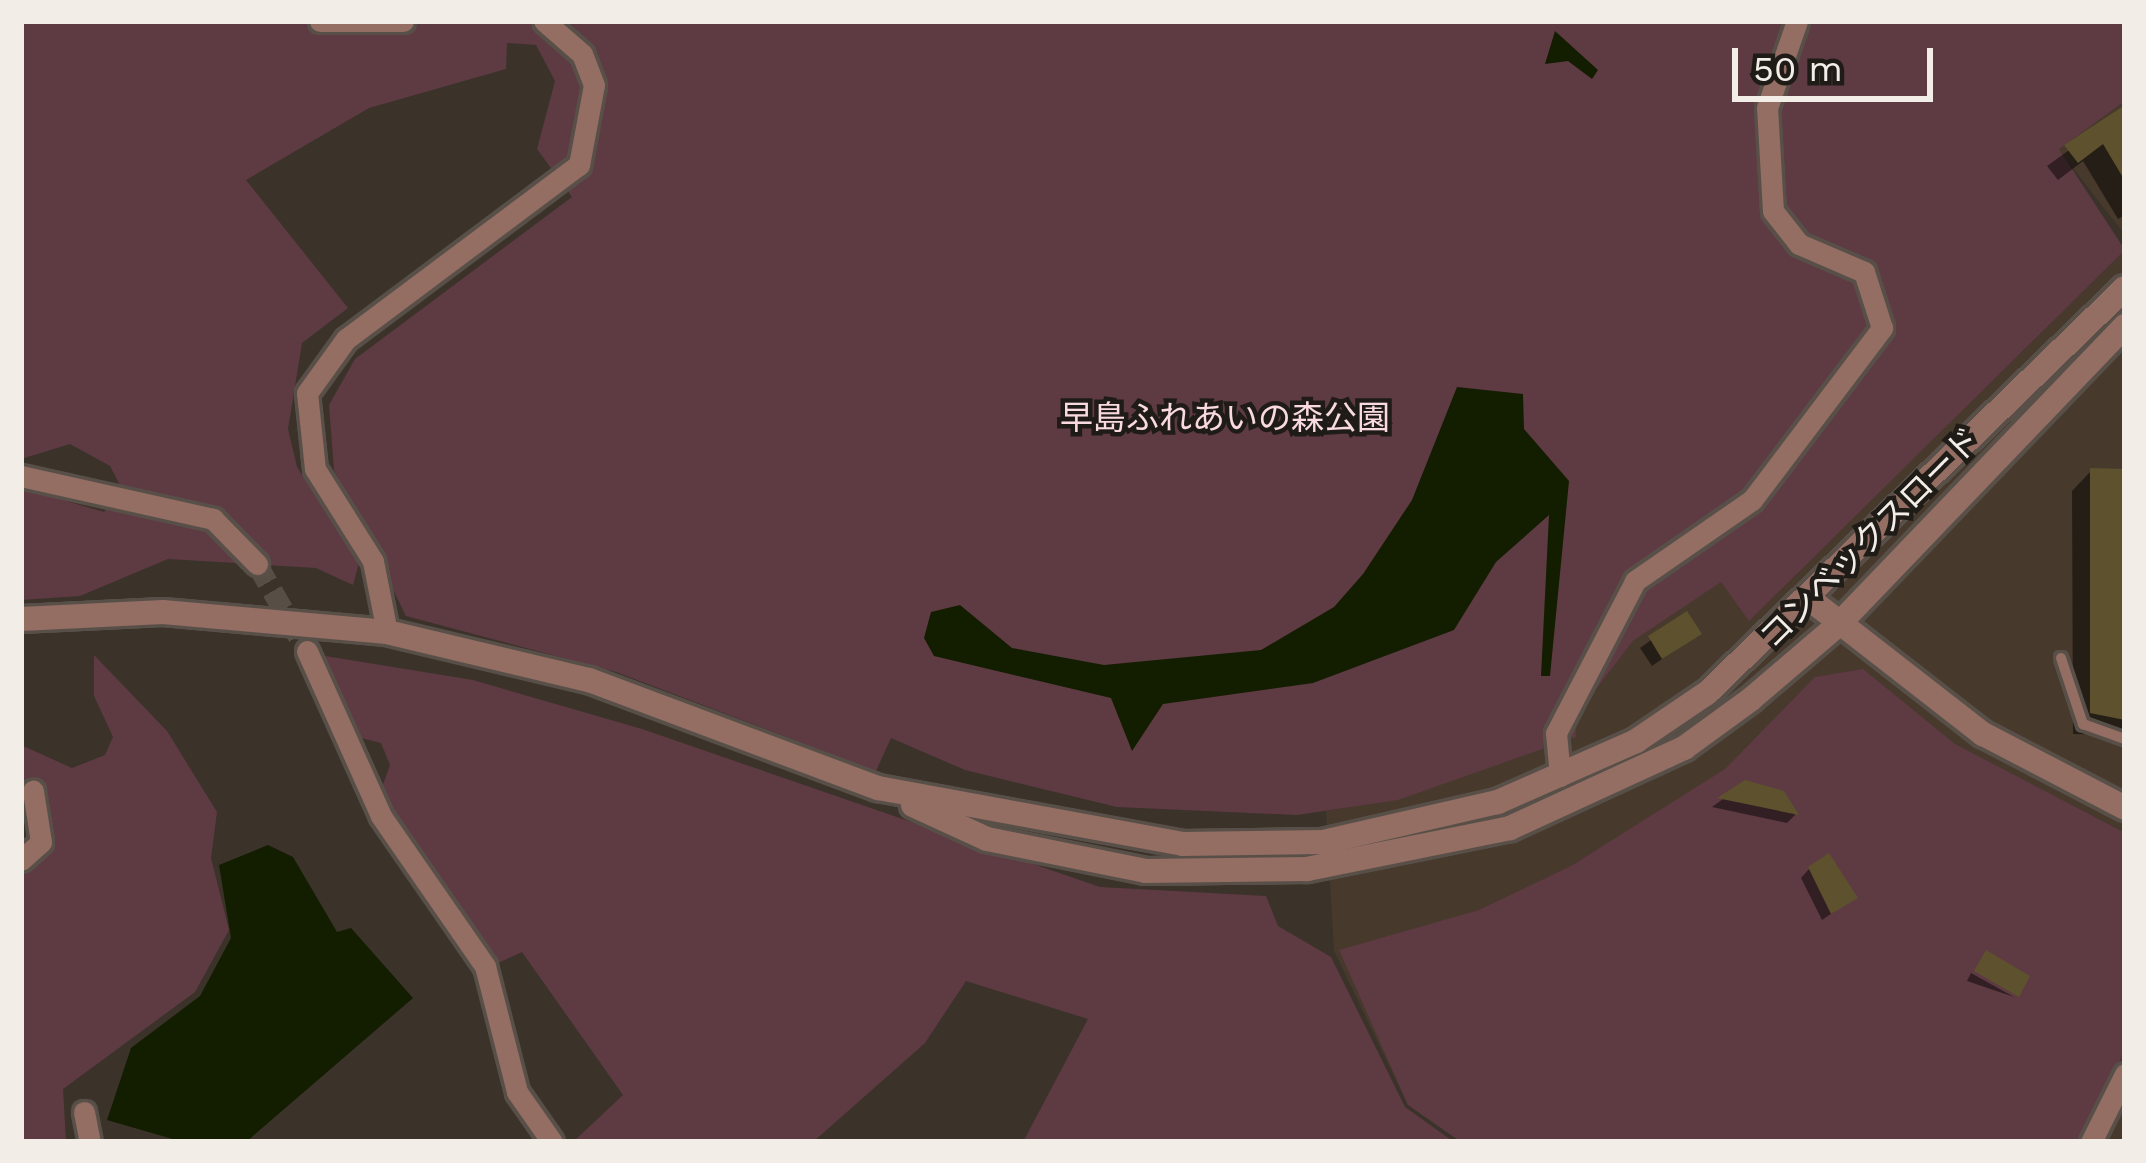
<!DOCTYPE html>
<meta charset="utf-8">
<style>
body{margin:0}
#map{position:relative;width:2146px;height:1163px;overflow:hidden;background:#3b322a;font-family:"Work Sans","Noto Sans JP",sans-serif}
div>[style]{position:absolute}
.built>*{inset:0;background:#47392c}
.green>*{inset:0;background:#5e3a43}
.water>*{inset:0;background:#131d00}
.shadow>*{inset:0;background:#0007}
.building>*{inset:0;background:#5d522d}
.minor-tunnel>*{height:21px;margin-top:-10.5px;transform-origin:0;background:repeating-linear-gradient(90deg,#574e46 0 21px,transparent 0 31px)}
.roads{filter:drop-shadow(3px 0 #585048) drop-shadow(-3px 0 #585048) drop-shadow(0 3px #585048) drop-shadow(0 -3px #585048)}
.service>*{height:10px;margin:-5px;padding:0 5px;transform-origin:5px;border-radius:5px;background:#946d63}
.minor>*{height:21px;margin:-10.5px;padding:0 10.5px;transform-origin:10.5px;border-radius:10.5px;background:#946d63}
.tertiary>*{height:24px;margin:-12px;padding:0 12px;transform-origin:12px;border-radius:12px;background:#946d63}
span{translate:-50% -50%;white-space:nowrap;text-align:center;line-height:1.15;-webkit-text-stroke:9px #1f1b17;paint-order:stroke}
.park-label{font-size:33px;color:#f9dae1}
.street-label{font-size:33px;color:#f3ede8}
.frame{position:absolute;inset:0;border:24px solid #f3ede8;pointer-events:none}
.scale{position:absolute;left:1732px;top:48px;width:201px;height:54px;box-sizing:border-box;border:6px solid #f3ede8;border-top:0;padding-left:15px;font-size:36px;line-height:42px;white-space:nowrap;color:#f3ede8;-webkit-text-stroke:9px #1f1b17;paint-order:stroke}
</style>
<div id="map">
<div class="built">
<i style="clip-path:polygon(2125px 101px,2125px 235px,2058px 149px)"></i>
<i style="clip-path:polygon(2125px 250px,2125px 1142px,1461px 1142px,1408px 1105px,1334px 951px,1326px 811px,1398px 799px,1575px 717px,1633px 641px,1722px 581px,1749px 620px)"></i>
</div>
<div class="green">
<i style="clip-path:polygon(21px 21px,2125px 21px,2125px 101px,2059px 149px,2125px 250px,1749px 621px,1721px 582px,1633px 641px,1575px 717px,1576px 737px,1398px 800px,1297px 815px,1117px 807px,965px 770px,891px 738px,876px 771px,616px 672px,406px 616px,334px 470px,329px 405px,355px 359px,572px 197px,537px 149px,555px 81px,536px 45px,507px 43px,506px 69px,369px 108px,246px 180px,348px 308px,302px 343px,288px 429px,297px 467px,359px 563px,353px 585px,316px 568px,168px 559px,80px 596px,21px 600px,21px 488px,104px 512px,121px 487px,110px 466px,70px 444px,21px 459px)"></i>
<i style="clip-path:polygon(94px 655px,167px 731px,217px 812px,211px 858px,229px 930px,195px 992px,63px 1089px,66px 1142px,21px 1142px,21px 873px,51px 845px,49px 798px,21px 778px,21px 745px,72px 768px,105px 755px,113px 737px,94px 696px)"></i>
<i style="clip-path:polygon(319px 655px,473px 680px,642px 729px,1100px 887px,1266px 896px,1278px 926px,1331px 957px,1405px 1107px,1454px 1142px,1023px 1142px,1088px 1019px,966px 981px,925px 1043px,813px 1142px,573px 1142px,623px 1095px,522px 952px,494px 965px,424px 866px,380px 793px,390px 765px,381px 743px,361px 738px)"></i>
<i style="clip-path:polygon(1863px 669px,1955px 744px,2125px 833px,2125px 1050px,2079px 1142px,1461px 1142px,1408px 1105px,1339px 950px,1479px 910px,1571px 866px,1725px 769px,1815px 677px)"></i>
</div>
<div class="water">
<i style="clip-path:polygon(1555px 31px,1598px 70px,1592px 79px,1568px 61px,1545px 64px)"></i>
<i style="clip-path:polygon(1457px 387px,1523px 394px,1524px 429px,1569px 481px,1550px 676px,1541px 676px,1549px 515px,1496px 562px,1454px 630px,1313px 683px,1163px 704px,1132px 751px,1111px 698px,934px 656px,924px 638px,931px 612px,960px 605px,1012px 648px,1104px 665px,1261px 650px,1334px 607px,1363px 574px,1412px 500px)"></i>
<i style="clip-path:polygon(268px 845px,293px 857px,337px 932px,351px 928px,413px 998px,246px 1142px,183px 1142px,107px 1120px,131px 1048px,200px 996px,231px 938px,219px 865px)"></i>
</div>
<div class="shadow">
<i style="clip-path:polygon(2125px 110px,2125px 215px,2118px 219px,2083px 161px,2058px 180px,2047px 166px)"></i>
<i style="clip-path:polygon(2091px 471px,2125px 472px,2125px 735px,2073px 734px,2072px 491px)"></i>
<i style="clip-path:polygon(1686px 615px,1698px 634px,1652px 666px,1640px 648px)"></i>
<i style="clip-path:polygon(1745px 783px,1782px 793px,1795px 815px,1787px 823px,1712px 807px)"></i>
<i style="clip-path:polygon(1809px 869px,1854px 898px,1822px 920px,1801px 878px)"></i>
<i style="clip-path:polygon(1971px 973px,2014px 997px,1967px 981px)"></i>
</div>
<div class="building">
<i style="clip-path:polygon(2125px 105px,2125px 181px,2103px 144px,2078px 163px,2064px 145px)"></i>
<i style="clip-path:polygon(2090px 468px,2125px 469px,2125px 720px,2090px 713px)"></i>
<i style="clip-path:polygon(1687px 611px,1702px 634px,1662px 659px,1648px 636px)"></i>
<i style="clip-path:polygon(1745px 780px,1784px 791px,1799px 815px,1717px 798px)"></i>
<i style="clip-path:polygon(1829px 853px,1858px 898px,1831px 914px,1808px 867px)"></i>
<i style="clip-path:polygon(1986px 950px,2030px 976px,2019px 997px,1974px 971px)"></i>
</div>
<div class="minor-tunnel">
<i style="left:257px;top:564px;width:100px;rotate:60.1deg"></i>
</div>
<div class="roads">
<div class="service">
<i style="left:2061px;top:658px;width:70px;rotate:71.6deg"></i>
<i style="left:2083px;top:724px;width:45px;rotate:19.7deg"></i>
</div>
<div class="minor">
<i style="left:320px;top:21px;width:83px"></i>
<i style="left:21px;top:476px;width:197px;rotate:12.6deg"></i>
<i style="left:213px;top:519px;width:63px;rotate:45.6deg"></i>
<i style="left:387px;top:632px;width:72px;rotate:-101.2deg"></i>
<i style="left:373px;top:561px;width:109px;rotate:-122.2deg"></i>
<i style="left:315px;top:469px;width:76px;rotate:-96deg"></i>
<i style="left:307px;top:393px;width:67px;rotate:-54.2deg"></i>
<i style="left:346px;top:339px;width:291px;rotate:-36.8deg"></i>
<i style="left:579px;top:165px;width:81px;rotate:-79.4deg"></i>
<i style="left:594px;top:85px;width:33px;rotate:-111deg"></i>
<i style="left:582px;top:54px;width:50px;rotate:-139deg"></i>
<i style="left:307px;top:651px;width:181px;rotate:65.8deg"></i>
<i style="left:381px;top:816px;width:183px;rotate:55.3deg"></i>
<i style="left:485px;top:966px;width:130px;rotate:75.7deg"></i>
<i style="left:517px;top:1092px;width:61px;rotate:55deg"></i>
<i style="left:1560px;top:776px;width:43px;rotate:-95.3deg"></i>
<i style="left:1556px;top:733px;width:171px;rotate:-62.5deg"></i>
<i style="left:1635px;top:581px;width:142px;rotate:-34.7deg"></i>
<i style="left:1752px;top:500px;width:216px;rotate:-52.9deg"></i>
<i style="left:1882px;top:328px;width:59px;rotate:-107.8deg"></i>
<i style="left:1864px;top:272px;width:71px;rotate:-156.7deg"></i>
<i style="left:1799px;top:244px;width:42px;rotate:-128.2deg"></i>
<i style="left:1773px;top:211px;width:103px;rotate:-93.3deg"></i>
<i style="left:1767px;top:108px;width:92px;rotate:-71deg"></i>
<i style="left:21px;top:860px;width:27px;rotate:-42deg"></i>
<i style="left:41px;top:842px;width:52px;rotate:-98.9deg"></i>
<i style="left:84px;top:1112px;width:31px;rotate:79deg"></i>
<i style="left:2091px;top:1142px;width:76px;rotate:-63.4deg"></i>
</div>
<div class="tertiary">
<i style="left:1812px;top:601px;width:217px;rotate:37.9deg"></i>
<i style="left:1983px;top:734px;width:160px;rotate:27.5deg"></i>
<i style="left:21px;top:619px;width:142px;rotate:-2.8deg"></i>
<i style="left:163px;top:612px;width:225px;rotate:5.1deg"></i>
<i style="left:387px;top:632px;width:208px;rotate:13.4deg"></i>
<i style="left:589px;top:680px;width:309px;rotate:20.5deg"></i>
<i style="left:878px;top:788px;width:309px;rotate:10.4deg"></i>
<i style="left:1182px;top:844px;width:141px;rotate:-0.8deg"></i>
<i style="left:1323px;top:842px;width:180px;rotate:-12.9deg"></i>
<i style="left:1498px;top:802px;width:151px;rotate:-23.8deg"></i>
<i style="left:1636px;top:741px;width:86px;rotate:-34.1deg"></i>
<i style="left:1707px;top:693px;width:582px;rotate:-44.1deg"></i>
<i style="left:913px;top:805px;width:81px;rotate:24.7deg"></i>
<i style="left:987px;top:839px;width:161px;rotate:11.4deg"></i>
<i style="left:1145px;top:871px;width:162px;rotate:-0.7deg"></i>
<i style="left:1307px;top:869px;width:207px;rotate:-11.4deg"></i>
<i style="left:1510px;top:828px;width:192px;rotate:-24.7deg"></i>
<i style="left:1684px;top:748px;width:82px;rotate:-36deg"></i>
<i style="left:1750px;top:700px;width:118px;rotate:-40.5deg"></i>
<i style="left:1840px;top:623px;width:412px;rotate:-46.2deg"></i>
</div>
</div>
<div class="park-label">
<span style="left:1225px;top:418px">早島ふれあいの森公園</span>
</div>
<div class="street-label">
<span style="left:1870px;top:538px;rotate:-45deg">コンベックスロード</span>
</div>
<div class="frame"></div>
<div class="scale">50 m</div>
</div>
